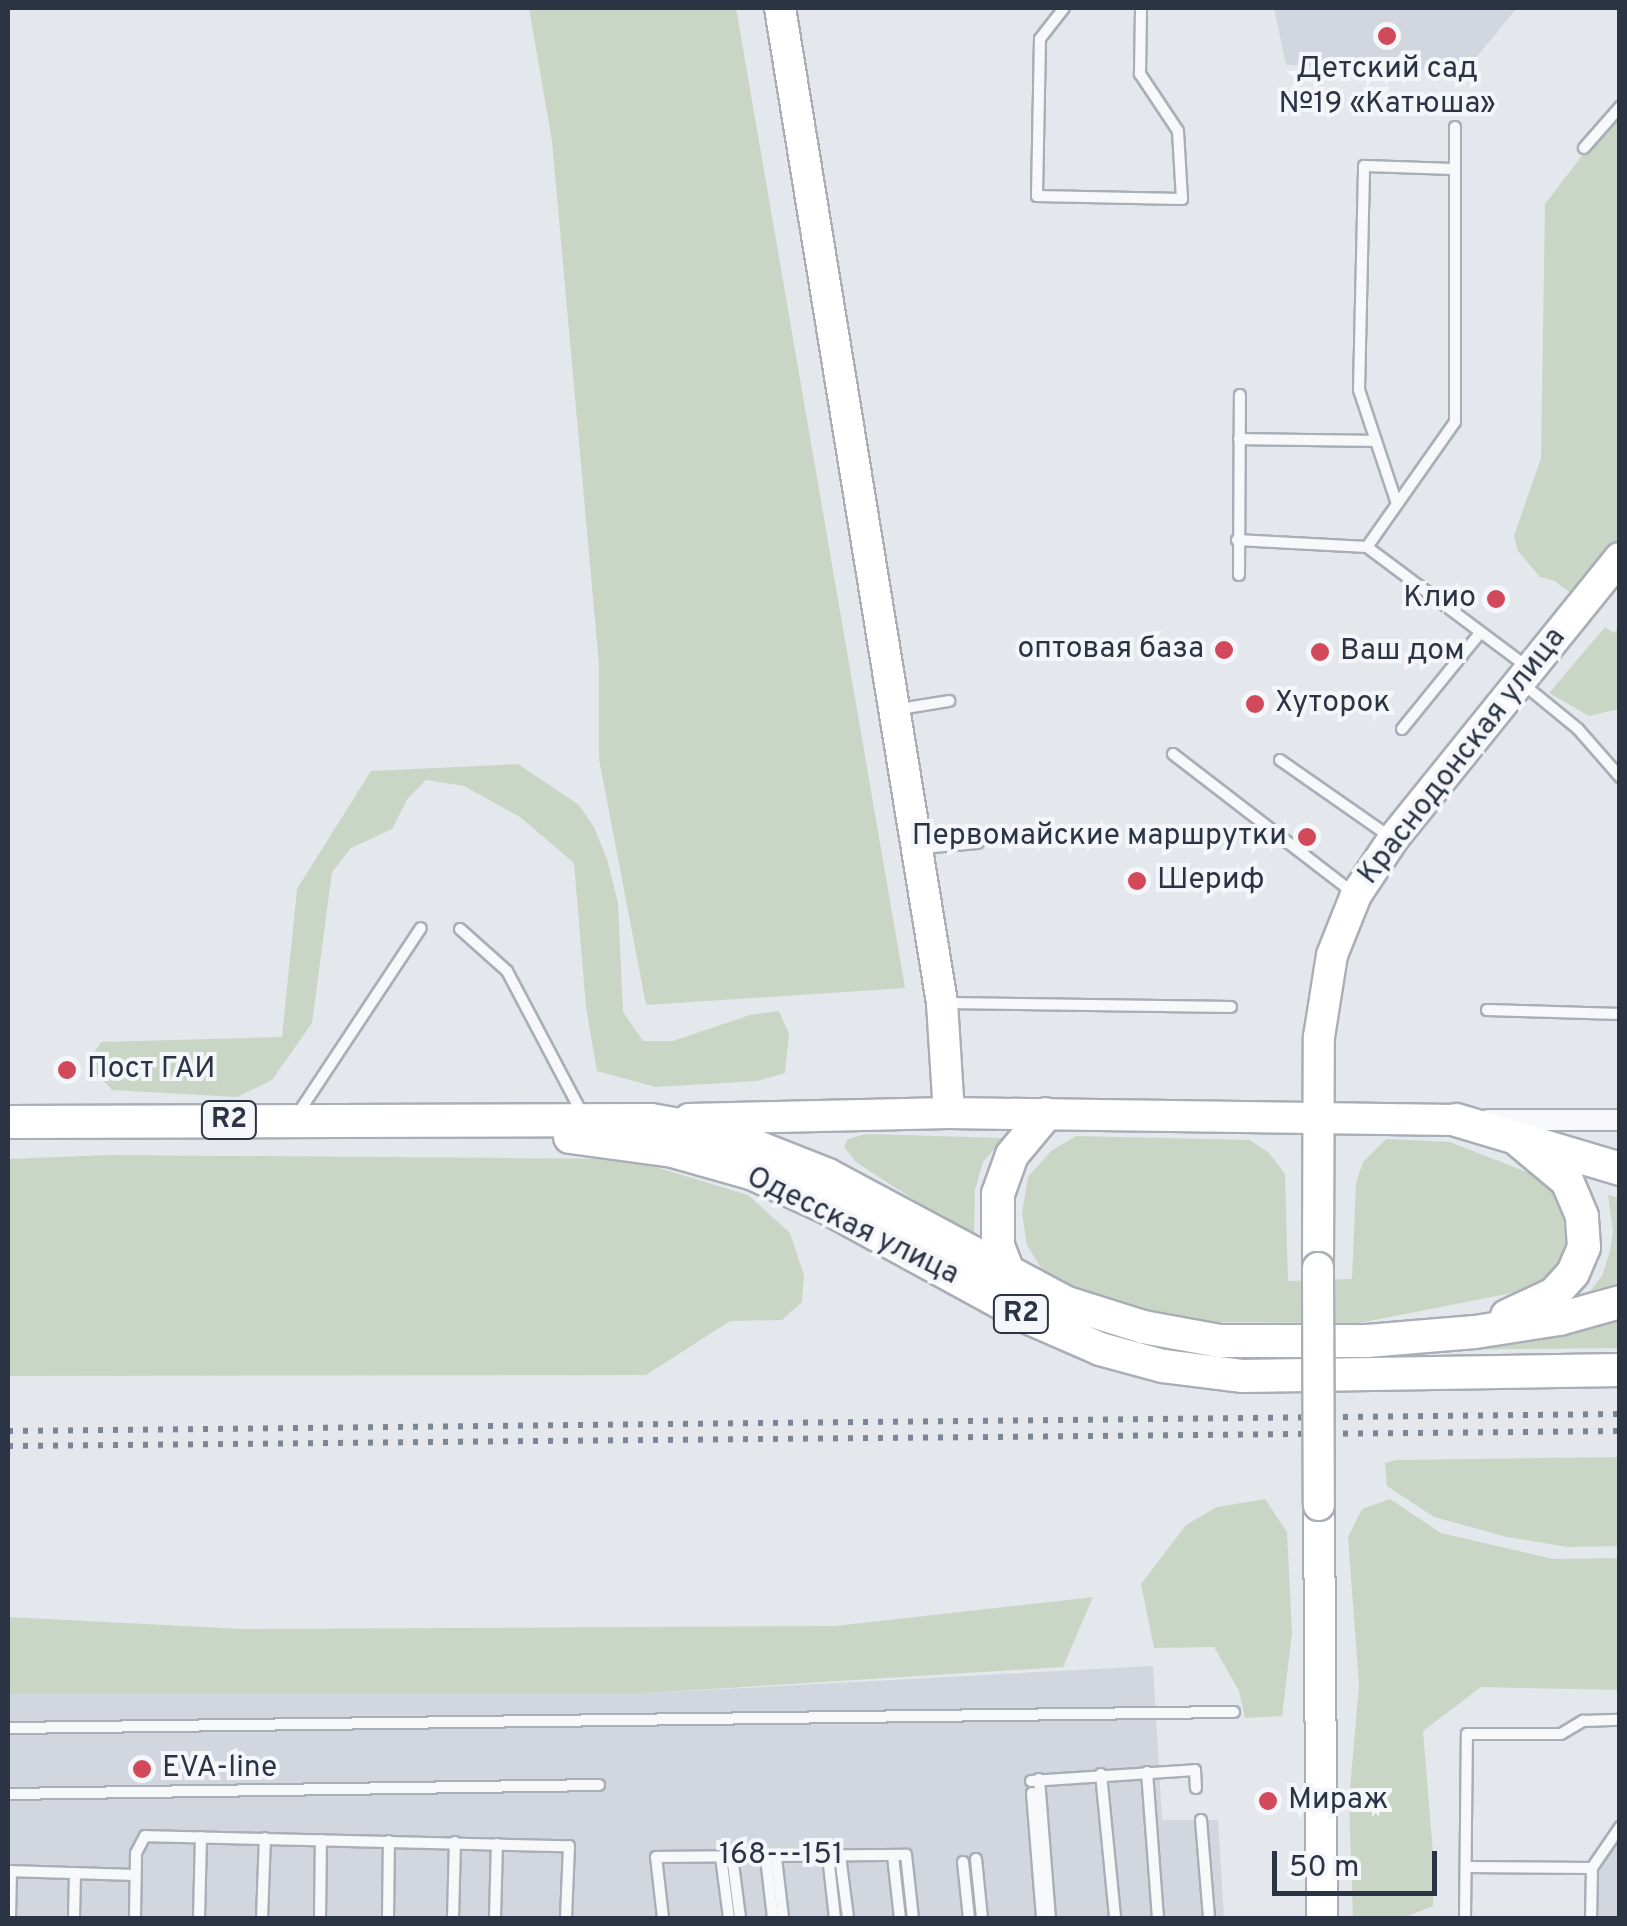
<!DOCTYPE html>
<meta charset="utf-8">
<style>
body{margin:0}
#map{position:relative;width:1627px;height:1926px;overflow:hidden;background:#e4e7ec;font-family:Overpass,sans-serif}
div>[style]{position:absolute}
.built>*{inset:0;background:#d2d6de}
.green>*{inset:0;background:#c9d6c5}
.roads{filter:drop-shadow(2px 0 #a9aeb7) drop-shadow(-2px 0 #a9aeb7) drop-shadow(0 2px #a9aeb7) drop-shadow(0 -2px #a9aeb7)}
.lane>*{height:10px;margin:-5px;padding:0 5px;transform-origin:5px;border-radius:5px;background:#f7f8fa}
.street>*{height:20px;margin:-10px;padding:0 10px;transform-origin:10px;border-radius:10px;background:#f7f8fa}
.secondary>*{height:30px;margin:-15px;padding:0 15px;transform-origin:15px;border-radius:15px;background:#fff}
.primary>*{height:32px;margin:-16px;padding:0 16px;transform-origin:16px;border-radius:16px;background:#fff}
.rail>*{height:6px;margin-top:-3px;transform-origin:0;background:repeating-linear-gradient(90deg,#7d8696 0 5px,transparent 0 15px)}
.bridges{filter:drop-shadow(2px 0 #a9aeb7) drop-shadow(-2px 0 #a9aeb7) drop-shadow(0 2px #a9aeb7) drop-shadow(0 -2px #a9aeb7)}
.secondary-bridge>*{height:30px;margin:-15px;padding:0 15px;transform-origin:15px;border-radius:15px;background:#fff}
.dots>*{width:28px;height:28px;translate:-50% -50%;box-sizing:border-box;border:5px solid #f4f6f9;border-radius:50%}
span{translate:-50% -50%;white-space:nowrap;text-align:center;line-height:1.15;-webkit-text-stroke:8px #f4f6f9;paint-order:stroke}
.shield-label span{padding:2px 8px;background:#f4f6f9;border:2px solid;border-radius:8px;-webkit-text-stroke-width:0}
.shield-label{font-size:28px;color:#2b3445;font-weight:700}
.poi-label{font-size:30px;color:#2b3445}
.right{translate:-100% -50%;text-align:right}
.left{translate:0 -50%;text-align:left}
.street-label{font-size:30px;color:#2b3445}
.frame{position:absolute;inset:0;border:10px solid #2b3445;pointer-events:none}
.scale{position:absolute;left:1272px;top:1851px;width:165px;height:45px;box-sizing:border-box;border:5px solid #2b3445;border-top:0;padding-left:12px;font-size:30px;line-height:35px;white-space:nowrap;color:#2b3445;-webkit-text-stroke:8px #f4f6f9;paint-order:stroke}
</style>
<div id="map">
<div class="built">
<i style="clip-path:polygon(1274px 8px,1517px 8px,1465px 71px,1286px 65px)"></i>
<i style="clip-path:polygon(1153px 1666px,1162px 1820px,1218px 1820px,1224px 1918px,8px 1918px,8px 1694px,632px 1694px)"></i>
<i style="clip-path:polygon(1619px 1827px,1619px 1918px,1591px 1918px,1592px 1868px)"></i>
</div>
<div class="green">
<i style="clip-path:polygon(529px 8px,736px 8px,905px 988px,646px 1005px,599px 759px,599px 665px,552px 141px)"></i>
<i style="clip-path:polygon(1619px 107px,1619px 558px,1583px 603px,1555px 581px,1540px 577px,1518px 551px,1514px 536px,1541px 458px,1545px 204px)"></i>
<i style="clip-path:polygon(1619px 626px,1619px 709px,1589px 716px,1549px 693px,1605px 627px,1614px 633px)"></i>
<i style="clip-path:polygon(518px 764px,579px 805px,594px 827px,607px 859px,618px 903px,623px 1012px,643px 1041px,673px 1041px,750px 1015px,779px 1011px,789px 1034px,785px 1073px,757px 1081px,656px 1087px,597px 1071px,586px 1007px,574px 863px,520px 817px,464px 786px,426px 780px,408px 798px,392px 829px,351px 848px,332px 872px,312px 1023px,272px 1080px,237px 1097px,112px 1090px,96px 1073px,92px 1056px,101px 1042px,282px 1037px,297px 889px,371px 771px)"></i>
<i style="clip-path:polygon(866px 1134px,1004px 1138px,983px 1162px,975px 1190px,974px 1239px,856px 1162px,844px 1147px,848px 1139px)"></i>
<i style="clip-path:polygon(1076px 1136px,1250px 1140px,1269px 1153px,1285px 1174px,1288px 1281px,1352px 1279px,1356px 1183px,1363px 1162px,1386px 1139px,1450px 1142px,1534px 1175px,1557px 1194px,1568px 1225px,1567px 1252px,1549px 1276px,1522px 1291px,1359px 1323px,1196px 1322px,1108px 1303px,1066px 1290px,1041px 1268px,1027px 1245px,1022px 1213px,1028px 1177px,1051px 1151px)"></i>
<i style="clip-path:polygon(110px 1155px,629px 1159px,748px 1195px,790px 1233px,804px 1275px,802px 1302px,782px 1320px,730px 1321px,646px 1375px,8px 1376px,8px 1159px)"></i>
<i style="clip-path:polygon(1608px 1195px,1619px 1198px,1619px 1283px,1590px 1291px,1602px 1276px,1610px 1251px,1613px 1231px)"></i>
<i style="clip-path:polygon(1619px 1321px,1619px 1348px,1419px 1350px,1507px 1343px)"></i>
<i style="clip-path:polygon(1619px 1457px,1619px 1546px,1568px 1547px,1507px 1537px,1434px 1517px,1387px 1486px,1385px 1463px,1396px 1460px)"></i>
<i style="clip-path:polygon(1265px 1499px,1287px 1532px,1292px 1633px,1282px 1716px,1245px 1718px,1239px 1691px,1214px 1647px,1154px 1648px,1141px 1584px,1186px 1525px,1217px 1507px)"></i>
<i style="clip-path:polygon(1390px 1499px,1441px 1533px,1553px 1559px,1619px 1558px,1619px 1690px,1481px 1687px,1423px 1731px,1433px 1853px,1433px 1906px,1403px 1918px,1353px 1918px,1349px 1801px,1359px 1685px,1348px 1537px,1362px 1509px)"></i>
<i style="clip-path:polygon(1093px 1597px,1063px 1667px,632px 1694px,8px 1694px,8px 1617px,243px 1629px,835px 1626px)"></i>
</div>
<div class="roads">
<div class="lane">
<i style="left:1064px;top:8px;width:39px;rotate:128deg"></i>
<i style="left:1040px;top:39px;width:157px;rotate:91.1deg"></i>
<i style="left:1037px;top:196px;width:145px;rotate:1.2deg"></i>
<i style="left:1182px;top:199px;width:68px;rotate:-93.4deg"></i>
<i style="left:1178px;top:131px;width:69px;rotate:-123.7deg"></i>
<i style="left:1140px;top:74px;width:66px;rotate:-89.1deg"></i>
<i style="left:1584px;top:148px;width:55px;rotate:-48.7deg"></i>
<i style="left:1239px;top:439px;width:137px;rotate:0.8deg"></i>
<i style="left:1397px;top:504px;width:120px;rotate:-108.4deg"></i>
<i style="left:1359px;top:390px;width:224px;rotate:-88.7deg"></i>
<i style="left:1364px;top:166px;width:91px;rotate:1.9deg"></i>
<i style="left:1237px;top:540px;width:130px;rotate:3.1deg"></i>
<i style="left:1367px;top:547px;width:202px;rotate:36.8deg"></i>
<i style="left:1367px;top:547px;width:153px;rotate:-54.9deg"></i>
<i style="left:1455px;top:422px;width:295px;rotate:-90deg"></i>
<i style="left:1239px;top:575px;width:180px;rotate:-89.7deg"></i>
<i style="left:1523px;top:684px;width:71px;rotate:39.3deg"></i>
<i style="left:1578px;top:729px;width:64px;rotate:48.8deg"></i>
<i style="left:900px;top:709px;width:50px;rotate:-9.3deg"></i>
<i style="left:1402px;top:729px;width:124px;rotate:-50.9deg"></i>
<i style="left:1173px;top:754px;width:225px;rotate:37.6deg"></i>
<i style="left:1280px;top:760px;width:136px;rotate:34.9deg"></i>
<i style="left:922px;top:848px;width:56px;rotate:-5.1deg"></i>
<i style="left:460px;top:929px;width:63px;rotate:41.8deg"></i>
<i style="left:507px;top:971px;width:163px;rotate:62.2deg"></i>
<i style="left:948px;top:1003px;width:283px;rotate:0.8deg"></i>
<i style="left:1487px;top:1010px;width:133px;rotate:1.7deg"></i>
<i style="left:297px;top:1115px;width:224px;rotate:-56.5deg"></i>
<i style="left:8px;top:1728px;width:1226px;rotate:-0.75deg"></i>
<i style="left:1147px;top:1772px;width:146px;rotate:85.7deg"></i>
<i style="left:1101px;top:1774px;width:145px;rotate:84.4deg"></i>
<i style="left:1039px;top:1779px;width:139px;rotate:85.5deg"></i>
<i style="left:1031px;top:1781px;width:164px;rotate:-3.8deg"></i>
<i style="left:1195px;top:1770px;width:18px;rotate:87deg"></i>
<i style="left:1032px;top:1793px;width:125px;rotate:85.4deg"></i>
<i style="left:8px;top:1794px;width:591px;rotate:-0.87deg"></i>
<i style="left:1201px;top:1820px;width:98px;rotate:85.3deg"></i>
<i style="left:732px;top:1856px;width:63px;rotate:82.6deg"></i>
<i style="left:828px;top:1856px;width:62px;rotate:83.6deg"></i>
<i style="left:840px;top:1856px;width:63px;rotate:82.6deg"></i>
<i style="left:893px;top:1856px;width:62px;rotate:83.6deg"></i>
<i style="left:721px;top:1857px;width:62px;rotate:82.5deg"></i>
<i style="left:766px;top:1858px;width:60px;rotate:83.3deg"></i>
<i style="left:776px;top:1858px;width:60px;rotate:83.3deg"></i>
<i style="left:976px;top:1859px;width:59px;rotate:84.2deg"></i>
<i style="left:963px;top:1862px;width:56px;rotate:83.9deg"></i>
<i style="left:1466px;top:1867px;width:126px;rotate:0.5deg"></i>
<i style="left:1592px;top:1868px;width:50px;rotate:91.1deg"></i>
<i style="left:1592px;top:1868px;width:50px;rotate:-55.7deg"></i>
<i style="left:8px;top:1871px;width:127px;rotate:1.8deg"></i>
<i style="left:10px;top:1918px;width:47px;rotate:-88.8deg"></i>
<i style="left:74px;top:1918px;width:45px;rotate:-88.7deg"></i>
<i style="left:135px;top:1918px;width:65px;rotate:-89.1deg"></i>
<i style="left:136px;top:1853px;width:19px;rotate:-62deg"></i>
<i style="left:145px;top:1836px;width:424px;rotate:1.4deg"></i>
<i style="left:569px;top:1846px;width:72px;rotate:92.4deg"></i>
<i style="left:199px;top:1918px;width:81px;rotate:-88.6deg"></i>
<i style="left:262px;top:1918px;width:80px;rotate:-87.9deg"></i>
<i style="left:320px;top:1918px;width:78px;rotate:-89.3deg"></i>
<i style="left:388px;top:1918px;width:77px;rotate:-89.3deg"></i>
<i style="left:453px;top:1918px;width:76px;rotate:-88.5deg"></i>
<i style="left:495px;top:1918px;width:74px;rotate:-88.5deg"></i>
<i style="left:663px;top:1918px;width:61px;rotate:-96.5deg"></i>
<i style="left:656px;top:1857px;width:250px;rotate:-0.5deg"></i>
<i style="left:906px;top:1855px;width:63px;rotate:83.7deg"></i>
<i style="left:1465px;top:1918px;width:184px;rotate:-89.4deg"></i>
<i style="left:1467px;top:1734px;width:94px"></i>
<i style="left:1561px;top:1734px;width:26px;rotate:-31deg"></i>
<i style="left:1583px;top:1721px;width:37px;rotate:-2deg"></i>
</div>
<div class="street">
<i style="left:1488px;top:1120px;width:132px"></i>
</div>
<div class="secondary">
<i style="left:780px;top:8px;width:1008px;rotate:80.75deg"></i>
<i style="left:942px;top:1003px;width:110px;rotate:86.4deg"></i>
<i style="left:689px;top:1119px;width:260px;rotate:-1.3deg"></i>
<i style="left:949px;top:1113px;width:507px;rotate:0.79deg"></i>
<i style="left:1318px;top:1268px;width:231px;rotate:-89.8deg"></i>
<i style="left:1319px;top:1037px;width:83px;rotate:-81deg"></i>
<i style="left:1332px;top:955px;width:65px;rotate:-68.2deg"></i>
<i style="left:1356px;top:895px;width:67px;rotate:-56.5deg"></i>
<i style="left:1393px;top:839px;width:361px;rotate:-51.1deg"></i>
<i style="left:1319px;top:1505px;width:413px;rotate:89.6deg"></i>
</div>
<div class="primary">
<i style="left:1456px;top:1120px;width:171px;rotate:16.6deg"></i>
<i style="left:8px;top:1122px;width:643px;rotate:-0.18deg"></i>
<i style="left:651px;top:1120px;width:69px;rotate:10deg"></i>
<i style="left:719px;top:1132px;width:117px;rotate:21.5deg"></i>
<i style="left:828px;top:1175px;width:271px;rotate:28.2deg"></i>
<i style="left:1067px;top:1303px;width:80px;rotate:17.5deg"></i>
<i style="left:1143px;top:1327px;width:78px;rotate:10.3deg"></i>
<i style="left:1220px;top:1341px;width:147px"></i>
<i style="left:1367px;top:1341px;width:108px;rotate:-4.8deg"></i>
<i style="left:1475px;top:1332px;width:85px;rotate:-8.8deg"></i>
<i style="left:1559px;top:1319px;width:63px;rotate:-15.6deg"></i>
<i style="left:570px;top:1137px;width:104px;rotate:7.7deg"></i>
<i style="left:673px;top:1151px;width:81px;rotate:15.8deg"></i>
<i style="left:751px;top:1173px;width:82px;rotate:24.4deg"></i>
<i style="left:826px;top:1207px;width:227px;rotate:28.7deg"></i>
<i style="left:1025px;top:1316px;width:82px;rotate:23.7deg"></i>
<i style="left:1100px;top:1349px;width:65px;rotate:15.1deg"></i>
<i style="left:1163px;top:1366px;width:81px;rotate:7.1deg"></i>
<i style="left:1243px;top:1376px;width:377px;rotate:-0.9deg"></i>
<i style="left:1012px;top:1282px;width:40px;rotate:-111deg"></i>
<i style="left:998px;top:1245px;width:51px;rotate:-90deg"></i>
<i style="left:998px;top:1194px;width:41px;rotate:-70.3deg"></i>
<i style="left:1012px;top:1155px;width:53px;rotate:-50.3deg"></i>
<i style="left:1507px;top:1316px;width:52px;rotate:-25.1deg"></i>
<i style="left:1554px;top:1294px;width:28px;rotate:-48deg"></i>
<i style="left:1573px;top:1273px;width:28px;rotate:-67deg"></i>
<i style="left:1584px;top:1247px;width:31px;rotate:-94deg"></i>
<i style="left:1582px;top:1216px;width:38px;rotate:-113deg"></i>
<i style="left:1567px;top:1181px;width:62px;rotate:-140.2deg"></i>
</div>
</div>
<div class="rail">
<i style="left:8px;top:1431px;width:1612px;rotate:-0.6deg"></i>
<i style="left:8px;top:1446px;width:1612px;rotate:-0.53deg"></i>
</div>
<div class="bridges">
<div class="secondary-bridge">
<i style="left:1318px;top:1268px;width:237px;rotate:89.8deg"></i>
</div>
</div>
<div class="dots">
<i style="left:1387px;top:36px;background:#d1495b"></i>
<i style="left:1496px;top:599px;background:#d1495b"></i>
<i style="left:1224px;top:650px;background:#d1495b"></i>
<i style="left:1320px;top:652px;background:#d1495b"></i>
<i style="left:1255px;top:704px;background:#d1495b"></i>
<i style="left:1307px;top:837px;background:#d1495b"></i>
<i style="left:1137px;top:881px;background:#d1495b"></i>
<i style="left:67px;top:1070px;background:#d1495b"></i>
<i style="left:142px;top:1769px;background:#d1495b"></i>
<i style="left:1268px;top:1801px;background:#d1495b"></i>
</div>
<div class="shield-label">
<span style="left:229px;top:1120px">R2</span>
<span style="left:1021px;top:1314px">R2</span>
</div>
<div class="poi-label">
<span style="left:1387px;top:87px">Детский сад<br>№19 «Катюша»</span>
<span class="right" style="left:1476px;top:599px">Клио</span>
<span class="right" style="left:1204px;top:650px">оптовая база</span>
<span class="left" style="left:1340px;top:652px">Ваш дом</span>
<span class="left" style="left:1275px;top:704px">Хуторок</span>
<span class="right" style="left:1287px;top:837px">Первомайские маршрутки</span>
<span class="left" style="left:1157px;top:881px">Шериф</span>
<span class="left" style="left:87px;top:1070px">Пост ГАИ</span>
<span class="left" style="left:162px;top:1769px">EVA-line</span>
<span class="left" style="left:1288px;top:1801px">Мираж</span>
</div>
<div class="street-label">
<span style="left:1463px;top:757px;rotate:-52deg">Краснодонская улица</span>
<span style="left:852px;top:1227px;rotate:26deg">Одесская улица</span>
<span style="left:781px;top:1856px">168---151</span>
</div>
<div class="frame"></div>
<div class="scale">50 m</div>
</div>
